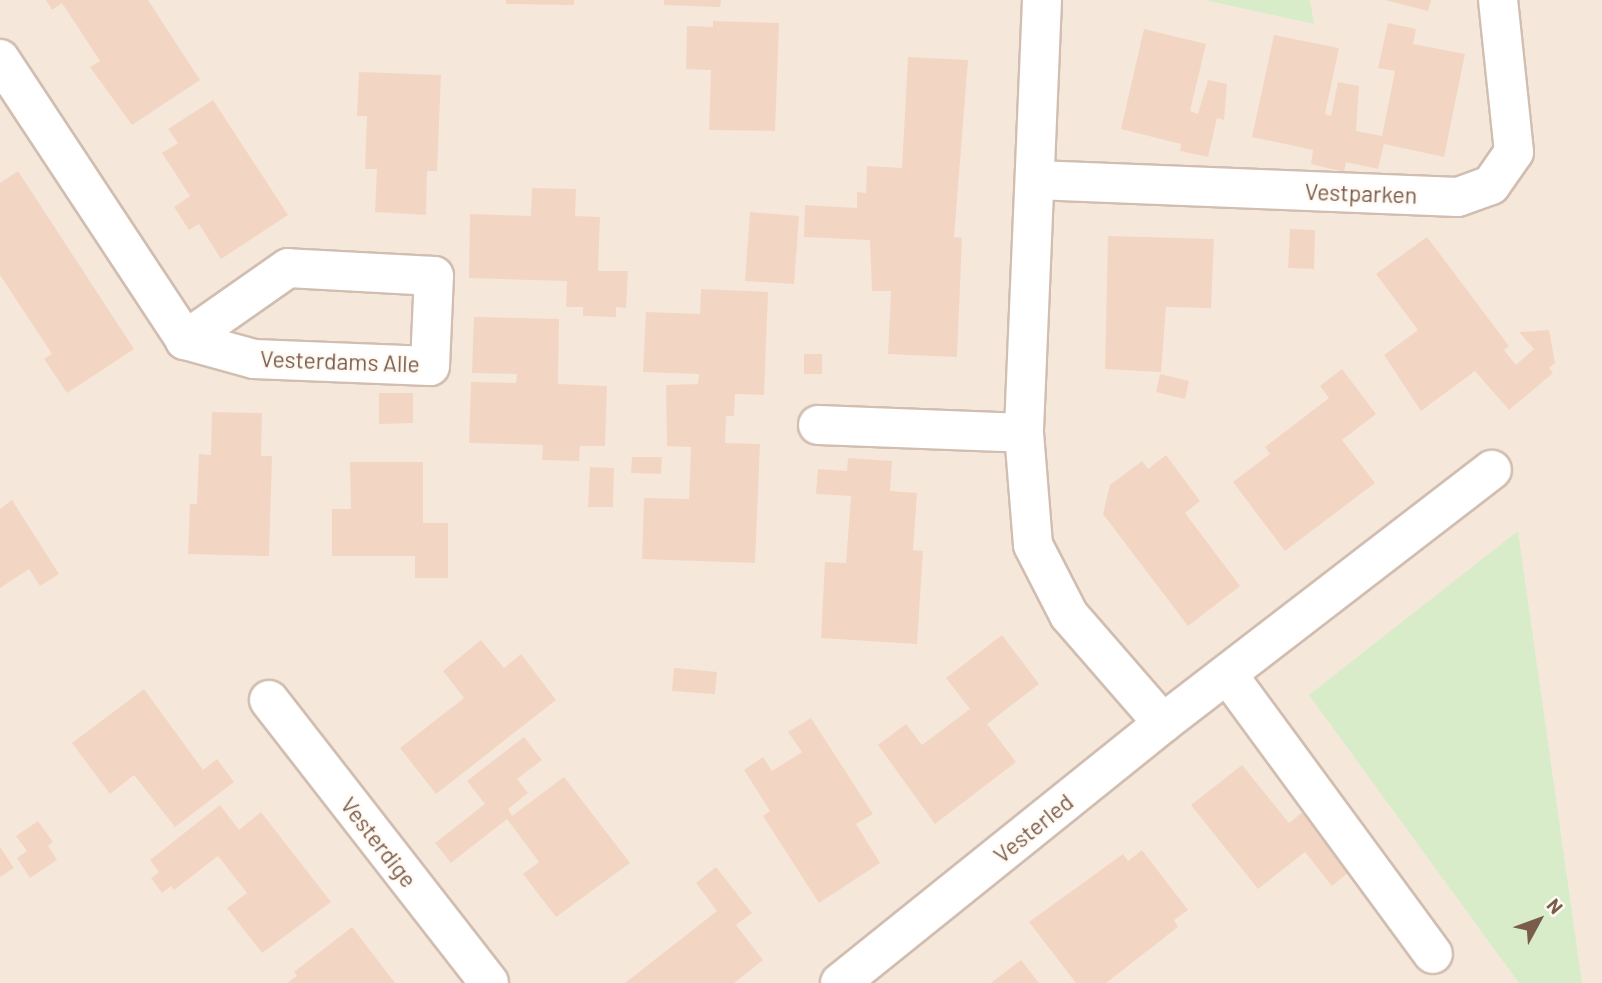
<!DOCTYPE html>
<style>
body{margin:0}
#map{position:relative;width:1602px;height:983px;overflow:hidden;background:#fdf6ec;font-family:Barlow,sans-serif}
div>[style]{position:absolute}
.residential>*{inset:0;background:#f5e8da}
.green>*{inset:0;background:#d8ecc9}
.building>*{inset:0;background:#f3d5c3}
.roads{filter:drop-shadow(2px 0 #d1beb0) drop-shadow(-2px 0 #d1beb0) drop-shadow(0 2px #d1beb0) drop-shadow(0 -2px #d1beb0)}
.street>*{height:38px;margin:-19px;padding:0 19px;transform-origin:19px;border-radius:19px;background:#fff}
span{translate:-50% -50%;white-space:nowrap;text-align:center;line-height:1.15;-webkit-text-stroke:5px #fffaf3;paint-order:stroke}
.street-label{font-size:23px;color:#7a5c4d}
.north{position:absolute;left:1504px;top:885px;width:70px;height:70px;-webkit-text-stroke:5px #fffaf3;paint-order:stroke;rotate:49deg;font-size:19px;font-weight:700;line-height:28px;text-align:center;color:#7a5c4d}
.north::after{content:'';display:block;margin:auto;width:24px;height:32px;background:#7a5c4d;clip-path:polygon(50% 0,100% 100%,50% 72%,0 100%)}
</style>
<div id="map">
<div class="residential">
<i style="clip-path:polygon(0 0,1602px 0,1602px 983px,0 983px)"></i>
</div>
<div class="green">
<i style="clip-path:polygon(1205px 0,1310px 0,1314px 24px)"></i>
<i style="clip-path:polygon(1518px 531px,1582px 983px,1519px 983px,1309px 695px)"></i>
</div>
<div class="building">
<i style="clip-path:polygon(46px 0,148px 0,200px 80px,132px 125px,90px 67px,100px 61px,62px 3px,52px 10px)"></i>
<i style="clip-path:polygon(506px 0,574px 0,574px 5px,506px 4px)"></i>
<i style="clip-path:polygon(664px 0,721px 0,720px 7px,664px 5px)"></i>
<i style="clip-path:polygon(1385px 0,1431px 0,1428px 11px)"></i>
<i style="clip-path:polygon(713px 21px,779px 23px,775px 131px,709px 130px,711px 70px,686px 69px,687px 26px,713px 27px)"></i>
<i style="clip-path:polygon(1388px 23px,1416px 29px,1413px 44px,1465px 54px,1444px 157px,1384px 144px,1378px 169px,1346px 162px,1344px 172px,1311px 164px,1313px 150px,1252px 137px,1274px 35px,1339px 48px,1325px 114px,1331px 116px,1338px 82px,1359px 86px,1356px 131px,1382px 136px,1395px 71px,1378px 68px)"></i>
<i style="clip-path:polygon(1144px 29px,1206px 44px,1190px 111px,1198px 114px,1208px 80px,1227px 84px,1224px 120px,1217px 118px,1208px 157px,1180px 151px,1181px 144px,1121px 129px)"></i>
<i style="clip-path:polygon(908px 57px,968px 60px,954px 237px,962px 238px,957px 357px,888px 354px,891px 291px,872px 291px,870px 240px,804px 237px,805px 205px,857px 208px,857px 192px,866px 193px,867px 166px,902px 168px)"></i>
<i style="clip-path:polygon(359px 72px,441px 75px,437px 171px,427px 171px,426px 215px,375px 212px,377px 169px,365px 169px,367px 116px,357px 116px)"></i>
<i style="clip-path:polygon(213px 100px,288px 215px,221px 259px,199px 224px,189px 230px,174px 207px,190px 196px,162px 153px,178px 143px,168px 129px)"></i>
<i style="clip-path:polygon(18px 171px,134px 349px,67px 393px,44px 359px,52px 354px,0 275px,0 183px)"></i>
<i style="clip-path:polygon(532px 188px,576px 189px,575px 216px,600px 217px,598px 271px,628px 271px,626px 308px,616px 307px,616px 317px,583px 316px,583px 307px,566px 307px,567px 281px,469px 278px,470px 214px,531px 216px)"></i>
<i style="clip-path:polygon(750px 212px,799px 216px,794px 284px,745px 281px)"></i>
<i style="clip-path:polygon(1290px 229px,1315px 230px,1314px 269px,1288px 268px)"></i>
<i style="clip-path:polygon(1108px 236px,1214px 239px,1211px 308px,1166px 307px,1161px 372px,1105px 369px)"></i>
<i style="clip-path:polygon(1427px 237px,1509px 346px,1504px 350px,1516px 365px,1534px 349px,1519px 332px,1549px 330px,1555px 363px,1549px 368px,1553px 373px,1509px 410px,1475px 371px,1421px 411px,1384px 355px,1418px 330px,1376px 274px)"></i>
<i style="clip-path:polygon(701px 289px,768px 292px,764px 395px,735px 394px,734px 416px,726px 416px,725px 443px,760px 444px,755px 563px,642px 559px,644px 498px,689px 499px,691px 447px,667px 446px,666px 385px,698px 384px,699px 374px,643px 372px,646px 312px,700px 314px)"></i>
<i style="clip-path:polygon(474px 317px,559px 319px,558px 384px,607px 386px,605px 446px,580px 446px,579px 461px,542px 460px,543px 445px,469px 443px,471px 382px,516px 383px,517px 374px,472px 373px)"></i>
<i style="clip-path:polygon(804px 354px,822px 354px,822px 374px,804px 374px)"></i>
<i style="clip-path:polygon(1342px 369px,1376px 414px,1342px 440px,1375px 483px,1285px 551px,1233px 482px,1270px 454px,1265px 447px,1329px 398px,1320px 386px)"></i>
<i style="clip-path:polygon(1160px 374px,1189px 381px,1185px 399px,1156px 392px)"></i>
<i style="clip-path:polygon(379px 393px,413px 393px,413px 423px,379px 424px)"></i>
<i style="clip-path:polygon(212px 412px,262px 413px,261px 456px,272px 456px,269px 556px,188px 554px,190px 504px,197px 504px,199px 454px,211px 455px)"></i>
<i style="clip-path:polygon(1166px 455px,1200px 501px,1185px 513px,1240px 586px,1188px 626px,1103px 514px,1110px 485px,1142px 461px,1148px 469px)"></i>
<i style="clip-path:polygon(632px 457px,662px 457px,661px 474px,631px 473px)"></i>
<i style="clip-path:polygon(848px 458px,892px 461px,890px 491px,917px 493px,913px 550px,923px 551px,917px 644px,821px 638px,825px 562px,846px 563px,851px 496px,816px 494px,818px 469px,847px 471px)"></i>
<i style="clip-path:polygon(350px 462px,423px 462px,423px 523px,448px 523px,448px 578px,415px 578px,415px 556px,332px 556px,332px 509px,351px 509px)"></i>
<i style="clip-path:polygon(590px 467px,614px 468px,613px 507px,588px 507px)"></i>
<i style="clip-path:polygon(12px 500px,59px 574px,40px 586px,29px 569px,0 588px,0 509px)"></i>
<i style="clip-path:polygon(1002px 635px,1039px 684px,987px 724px,1016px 762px,935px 824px,878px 745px,906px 724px,922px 745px,970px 709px,946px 678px)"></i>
<i style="clip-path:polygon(481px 640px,504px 668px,521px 654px,556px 700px,436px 794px,400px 748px,464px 698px,443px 671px)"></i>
<i style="clip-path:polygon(674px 668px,717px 672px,715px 694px,672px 691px)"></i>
<i style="clip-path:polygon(144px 689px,203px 770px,217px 759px,234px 782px,175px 827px,134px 775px,110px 794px,72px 743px)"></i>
<i style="clip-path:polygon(811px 718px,873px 814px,856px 824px,880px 863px,819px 903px,763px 816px,770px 811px,744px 770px,763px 757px,772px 771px,802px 752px,788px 732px)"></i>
<i style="clip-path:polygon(524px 737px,542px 760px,517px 779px,528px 793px,508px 809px,512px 816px,564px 777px,630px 863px,556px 917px,523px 874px,539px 862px,507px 819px,451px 863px,435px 843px,485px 804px,467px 781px)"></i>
<i style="clip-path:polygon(1242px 765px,1289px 823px,1305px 810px,1350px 871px,1332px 886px,1305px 852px,1258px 889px,1191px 805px)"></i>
<i style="clip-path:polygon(220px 805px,239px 830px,261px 812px,331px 902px,262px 953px,227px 908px,247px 893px,218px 856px,174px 890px,171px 886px,162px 893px,151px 878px,159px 872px,150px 860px)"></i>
<i style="clip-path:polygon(38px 821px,53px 842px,48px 846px,57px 860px,30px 878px,17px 858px,27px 851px,16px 836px)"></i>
<i style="clip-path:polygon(0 847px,14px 868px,0 877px)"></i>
<i style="clip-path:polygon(1142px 850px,1188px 910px,1174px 920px,1178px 927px,1106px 983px,1076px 983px,1029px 922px,1123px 854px,1128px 861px)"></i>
<i style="clip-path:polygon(716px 867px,752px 913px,736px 925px,763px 960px,734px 983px,625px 983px,717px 911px,696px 883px)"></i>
<i style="clip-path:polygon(352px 927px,395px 983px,287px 983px,297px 976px,294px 972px)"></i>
<i style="clip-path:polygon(1021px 960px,1039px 983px,991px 983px)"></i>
</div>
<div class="roads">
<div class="street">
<i style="left:1042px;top:0;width:433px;rotate:92.4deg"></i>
<i style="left:1024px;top:433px;width:112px;rotate:85.4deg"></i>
<i style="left:1033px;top:545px;width:79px;rotate:62.8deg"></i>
<i style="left:1069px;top:615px;width:143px;rotate:49deg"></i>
<i style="left:0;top:59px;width:336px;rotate:56.6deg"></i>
<i style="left:185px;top:340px;width:72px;rotate:15.4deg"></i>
<i style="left:254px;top:359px;width:176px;rotate:2.3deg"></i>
<i style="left:430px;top:366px;width:90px;rotate:-87.5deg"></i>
<i style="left:434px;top:276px;width:146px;rotate:-176.9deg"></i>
<i style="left:288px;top:268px;width:126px;rotate:145deg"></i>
<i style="left:1036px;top:180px;width:422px;rotate:2.3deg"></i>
<i style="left:1458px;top:197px;width:35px;rotate:-20deg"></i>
<i style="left:1491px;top:185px;width:40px;rotate:-55.1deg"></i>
<i style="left:1514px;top:152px;width:153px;rotate:-96deg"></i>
<i style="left:818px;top:425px;width:206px;rotate:2.2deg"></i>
<i style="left:1228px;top:675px;width:346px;rotate:53.7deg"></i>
<i style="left:269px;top:700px;width:358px;rotate:52.1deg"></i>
<i style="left:840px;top:983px;width:415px;rotate:-38.8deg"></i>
<i style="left:1163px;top:723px;width:415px;rotate:-37.6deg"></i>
</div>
</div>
<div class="street-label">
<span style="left:1361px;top:193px;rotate:2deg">Vestparken</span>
<span style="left:340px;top:361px;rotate:2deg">Vesterdams Alle</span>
<span style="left:1033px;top:828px;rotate:-39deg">Vesterled</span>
<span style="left:379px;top:842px;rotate:52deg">Vesterdige</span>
</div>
<div class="north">N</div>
</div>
